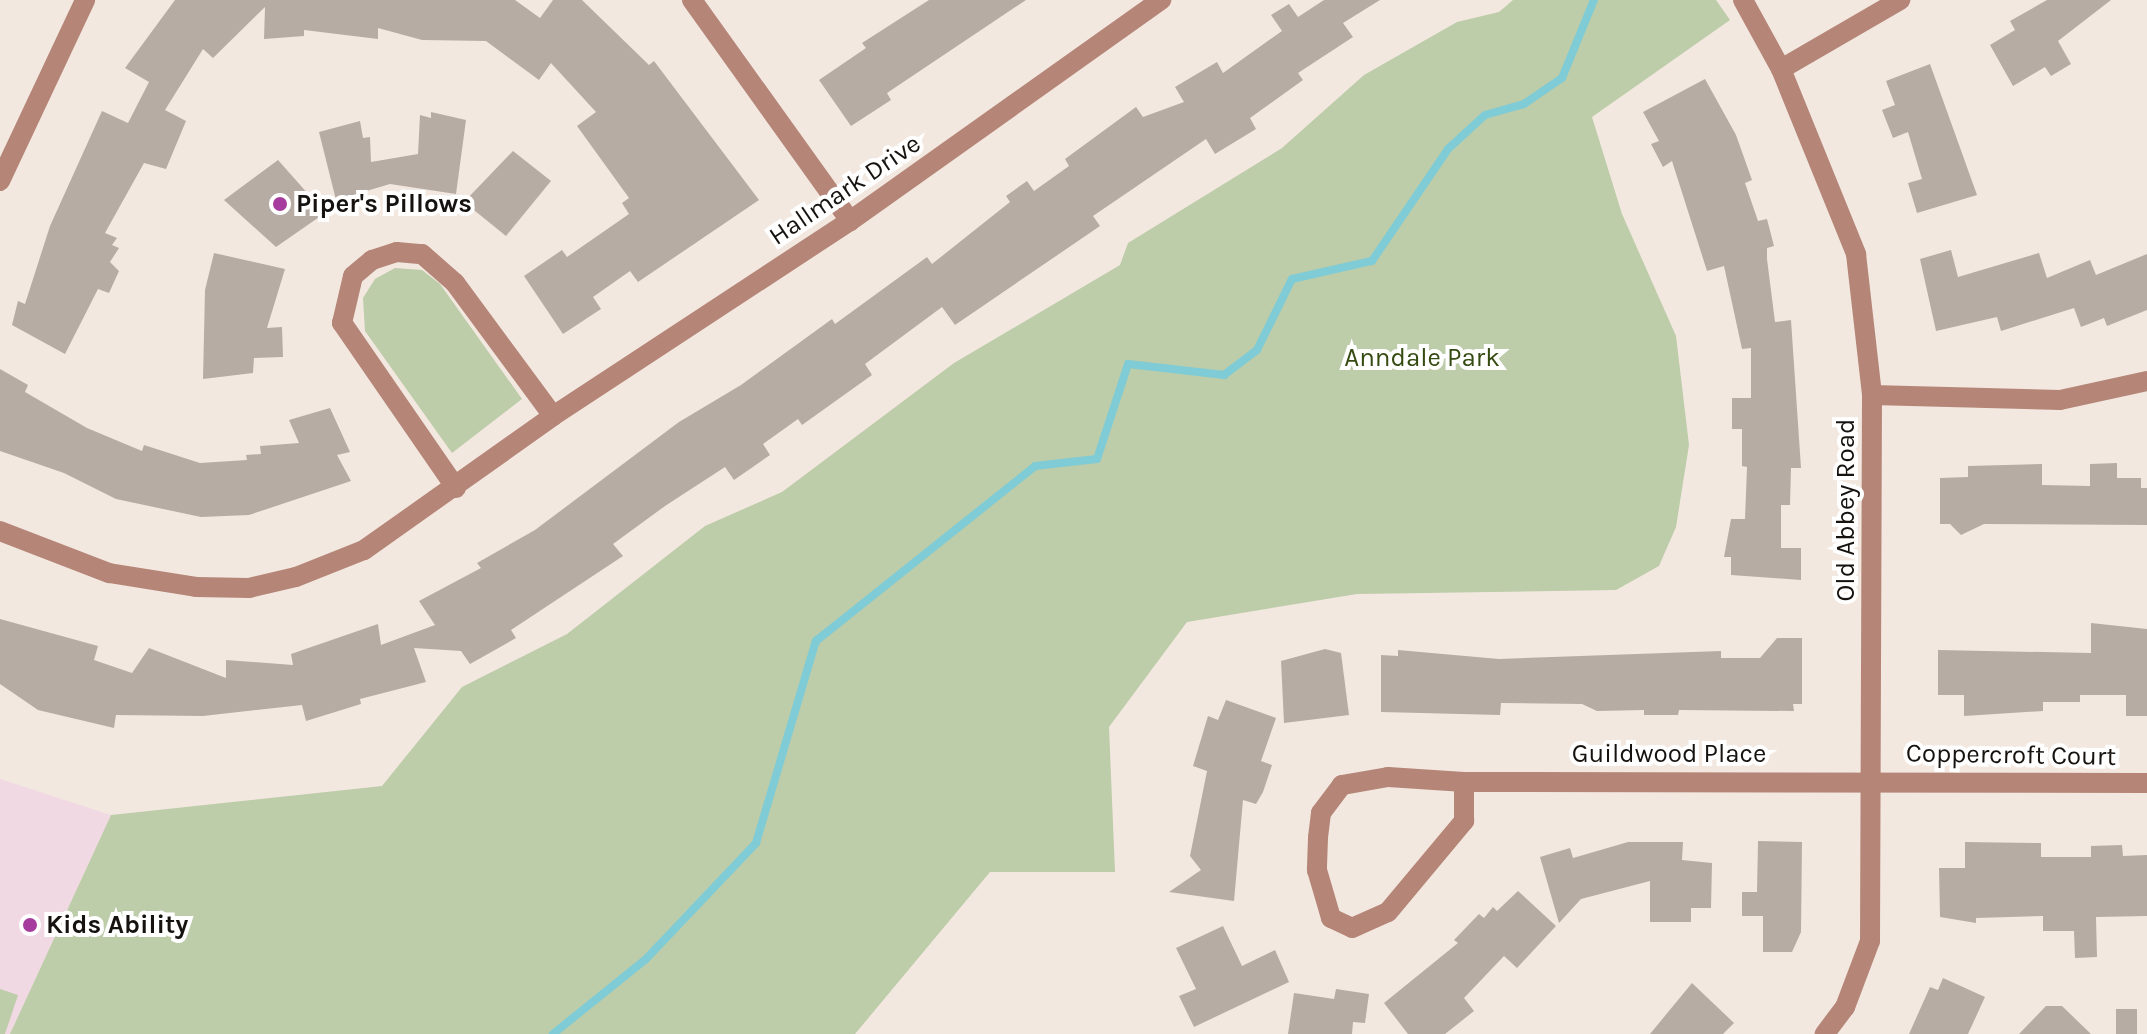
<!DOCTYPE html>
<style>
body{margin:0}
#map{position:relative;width:2147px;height:1034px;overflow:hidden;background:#f3e8e0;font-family:Karla,sans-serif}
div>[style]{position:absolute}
.industrial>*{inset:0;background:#f1d9e3}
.green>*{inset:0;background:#bdcca9}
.stream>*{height:8px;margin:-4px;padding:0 4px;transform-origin:4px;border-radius:4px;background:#7fccd6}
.building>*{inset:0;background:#b6aca4}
.street>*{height:20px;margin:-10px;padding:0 10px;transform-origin:10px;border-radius:10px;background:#b58678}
.dots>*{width:22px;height:22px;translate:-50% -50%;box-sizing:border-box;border:4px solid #fff;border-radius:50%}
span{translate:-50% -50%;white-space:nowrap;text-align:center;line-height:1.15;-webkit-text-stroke:8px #fff;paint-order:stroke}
.street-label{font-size:26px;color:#15120f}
.poi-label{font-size:26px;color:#15120f;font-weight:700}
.left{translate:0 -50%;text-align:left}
.park-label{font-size:26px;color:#364b11}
</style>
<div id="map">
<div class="industrial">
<i style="clip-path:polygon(0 779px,111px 815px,10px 1034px,0 1034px)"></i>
</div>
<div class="green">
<i style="clip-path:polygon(1513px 0,1716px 0,1730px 20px,1592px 117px,1622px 214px,1676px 336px,1689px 445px,1676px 527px,1659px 566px,1616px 590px,1357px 594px,1187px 622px,1109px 727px,1115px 872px,990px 872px,855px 1034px,10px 1034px,111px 815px,382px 786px,462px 687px,567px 634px,705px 526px,782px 492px,954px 363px,1120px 265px,1128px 243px,1282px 148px,1364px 75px,1457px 22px,1499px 12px)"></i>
<i style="clip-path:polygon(395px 268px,422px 270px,440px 284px,522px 399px,452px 453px,365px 331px,363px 298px,375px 279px)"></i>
<i style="clip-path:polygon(0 989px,18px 995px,5px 1034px,0 1034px)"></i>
</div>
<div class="stream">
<i style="left:553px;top:1034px;width:119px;rotate:-38.9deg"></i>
<i style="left:646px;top:959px;width:160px;rotate:-46.5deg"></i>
<i style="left:756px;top:843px;width:211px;rotate:-73.5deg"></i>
<i style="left:816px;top:641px;width:280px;rotate:-38.6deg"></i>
<i style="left:1035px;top:466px;width:62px;rotate:-6.4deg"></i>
<i style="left:1097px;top:459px;width:100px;rotate:-71.9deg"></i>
<i style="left:1128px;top:364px;width:97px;rotate:6.5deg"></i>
<i style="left:1224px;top:375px;width:41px;rotate:-37.1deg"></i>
<i style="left:1257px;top:350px;width:79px;rotate:-63.8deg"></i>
<i style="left:1292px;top:279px;width:82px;rotate:-12.7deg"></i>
<i style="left:1372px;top:261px;width:135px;rotate:-55.8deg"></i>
<i style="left:1448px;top:149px;width:50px;rotate:-42.6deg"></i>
<i style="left:1485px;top:115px;width:41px;rotate:-15.8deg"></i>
<i style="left:1524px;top:104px;width:46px;rotate:-34.4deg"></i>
<i style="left:1562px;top:78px;width:84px;rotate:-67.7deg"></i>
</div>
<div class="building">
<i style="clip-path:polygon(175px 0,515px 0,540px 18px,553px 0,582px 0,649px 65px,654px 61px,759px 200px,638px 282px,630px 271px,593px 297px,601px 309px,563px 334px,524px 276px,562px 250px,567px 257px,629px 214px,622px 203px,629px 198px,577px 126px,596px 112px,551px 63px,539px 80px,486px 41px,422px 40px,378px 28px,378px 39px,304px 30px,304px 36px,264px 39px,265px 7px,213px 58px,203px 49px,165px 110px,186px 121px,166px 169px,144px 163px,105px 233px,117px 238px,112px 245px,119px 248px,110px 262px,119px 271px,109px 293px,98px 289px,65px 354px,12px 325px,18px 301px,25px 304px,50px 226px,102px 111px,128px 123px,149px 82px,125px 68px)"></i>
<i style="clip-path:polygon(929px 0,1026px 0,887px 93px,891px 100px,851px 126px,819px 80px,866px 48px,862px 43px)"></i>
<i style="clip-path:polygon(1324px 0,1380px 0,1343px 23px,1353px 37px,1298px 73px,1303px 80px,1250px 118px,1256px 129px,1215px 154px,1206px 139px,1093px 216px,1100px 226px,955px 325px,942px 307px,865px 364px,872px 375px,802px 425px,798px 419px,763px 444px,770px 455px,734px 480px,725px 467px,665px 506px,613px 544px,623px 556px,511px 630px,516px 638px,470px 664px,461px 651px,414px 648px,426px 682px,360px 699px,361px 704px,306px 721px,302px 705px,203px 716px,116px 715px,114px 728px,38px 710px,0 684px,0 619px,98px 646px,94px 660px,132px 673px,149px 648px,226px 678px,226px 660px,293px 665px,291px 654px,378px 624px,381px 645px,435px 625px,419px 601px,481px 568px,477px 563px,535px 530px,679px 422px,741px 385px,832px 319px,835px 324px,927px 257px,932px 264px,1010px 202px,1006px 196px,1027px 181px,1034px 191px,1069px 166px,1065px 159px,1136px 107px,1143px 117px,1184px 102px,1175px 87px,1217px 62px,1223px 73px,1282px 31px,1271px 15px,1289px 4px,1298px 17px)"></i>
<i style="clip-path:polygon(2047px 0,2111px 0,2058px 41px,2071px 64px,2051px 76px,2045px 67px,2013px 86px,1990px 45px,2015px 30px,2010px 21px)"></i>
<i style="clip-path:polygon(1930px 64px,1977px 195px,1917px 213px,1908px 183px,1922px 179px,1908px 132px,1893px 138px,1882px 110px,1895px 105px,1886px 81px)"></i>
<i style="clip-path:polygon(1705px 79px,1736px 135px,1752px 180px,1745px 183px,1758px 221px,1767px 219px,1774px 246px,1767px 248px,1767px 259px,1775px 322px,1791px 320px,1801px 468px,1791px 468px,1790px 505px,1781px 505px,1781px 548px,1801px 548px,1801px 580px,1731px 575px,1731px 557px,1724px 557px,1731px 519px,1745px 519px,1747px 467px,1742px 466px,1742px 429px,1732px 429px,1732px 398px,1751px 398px,1751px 348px,1742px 349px,1724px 266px,1707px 271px,1672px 161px,1663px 167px,1651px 144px,1659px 141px,1643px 112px)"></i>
<i style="clip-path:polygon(431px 112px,466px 120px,456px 194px,390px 184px,336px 200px,319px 132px,360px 121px,363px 138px,370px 137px,371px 162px,418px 154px,420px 115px,431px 118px)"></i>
<i style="clip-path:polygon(513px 151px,551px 181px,506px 236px,464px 202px)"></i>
<i style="clip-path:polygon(278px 160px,325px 213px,276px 247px,224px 200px)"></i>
<i style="clip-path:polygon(1951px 250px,1958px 277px,2039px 253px,2047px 278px,2090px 260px,2096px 275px,2147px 254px,2147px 310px,2107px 326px,2104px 318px,2081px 327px,2074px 308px,2001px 331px,1997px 317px,1936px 331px,1920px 259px)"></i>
<i style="clip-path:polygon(214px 253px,285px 269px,267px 328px,282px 327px,283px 357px,254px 358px,253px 373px,203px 379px,205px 290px)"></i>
<i style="clip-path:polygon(0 369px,28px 385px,25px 392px,87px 428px,142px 451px,144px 445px,200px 463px,247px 460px,246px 455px,261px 454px,260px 446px,299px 443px,289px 420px,330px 408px,350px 452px,337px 455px,351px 481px,249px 515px,201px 517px,116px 499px,64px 473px,0 451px)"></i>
<i style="clip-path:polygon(2117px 463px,2117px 478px,2141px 478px,2141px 488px,2147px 488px,2147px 525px,1984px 524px,1961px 535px,1950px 524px,1940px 524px,1940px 478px,1968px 477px,1968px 466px,2042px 464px,2042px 485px,2090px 486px,2090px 464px)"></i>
<i style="clip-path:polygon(2091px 623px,2147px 629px,2147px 716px,2126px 716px,2126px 695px,2080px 695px,2080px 702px,2043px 702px,2043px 711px,1964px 716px,1964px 695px,1938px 695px,1938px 650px,2091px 653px)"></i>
<i style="clip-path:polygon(1777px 638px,1802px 638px,1802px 704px,1793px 704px,1794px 711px,1679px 710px,1678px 715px,1644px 715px,1644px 710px,1597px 711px,1582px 704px,1501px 703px,1500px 715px,1381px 712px,1381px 655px,1398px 656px,1398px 650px,1499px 659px,1721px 651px,1721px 658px,1760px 658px)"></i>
<i style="clip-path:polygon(1325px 649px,1341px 653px,1349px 715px,1284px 723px,1281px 661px)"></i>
<i style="clip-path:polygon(1226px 700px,1276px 718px,1261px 761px,1272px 765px,1263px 792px,1256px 804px,1243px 800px,1234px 901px,1169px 892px,1201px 870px,1190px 856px,1207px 771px,1193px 766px,1208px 716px,1218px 720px)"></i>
<i style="clip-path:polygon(1758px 841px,1802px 842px,1801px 932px,1792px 952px,1763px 952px,1763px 916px,1742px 916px,1742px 892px,1757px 892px)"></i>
<i style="clip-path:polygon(1628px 842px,1683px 842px,1682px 860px,1712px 863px,1711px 908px,1691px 908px,1691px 922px,1650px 922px,1650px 881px,1581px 899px,1559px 923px,1540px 857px,1570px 848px,1573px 858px)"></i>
<i style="clip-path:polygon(1965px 842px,2041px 843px,2041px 857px,2091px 857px,2091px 846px,2122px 845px,2123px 856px,2147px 855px,2147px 916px,2096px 917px,2097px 957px,2075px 958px,2074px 931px,2043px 931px,2043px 916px,1976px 918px,1976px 923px,1940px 917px,1939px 868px,1965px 868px)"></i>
<i style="clip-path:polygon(1518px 891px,1556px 926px,1517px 968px,1504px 956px,1464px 998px,1474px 1011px,1445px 1034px,1408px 1034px,1384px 1003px,1458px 943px,1454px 940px,1479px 914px,1484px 918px,1493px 907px,1497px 911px)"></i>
<i style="clip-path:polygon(1223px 926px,1242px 966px,1275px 950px,1289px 982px,1194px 1027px,1179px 996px,1196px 989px,1176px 948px)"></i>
<i style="clip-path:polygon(1943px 978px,1985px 997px,1968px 1034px,1909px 1034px,1930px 987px,1938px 990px)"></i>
<i style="clip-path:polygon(1692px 983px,1734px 1023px,1723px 1034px,1650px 1034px)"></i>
<i style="clip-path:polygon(1336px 989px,1369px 994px,1365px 1023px,1353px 1022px,1352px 1034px,1288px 1034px,1294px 993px,1334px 999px)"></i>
<i style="clip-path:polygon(2046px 1006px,2062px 1006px,2091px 1034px,2019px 1034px)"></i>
<i style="clip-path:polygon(2116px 1009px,2137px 1009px,2137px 1034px,2116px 1034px)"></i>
</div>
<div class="street">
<i style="left:692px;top:0;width:272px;rotate:54.4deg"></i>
<i style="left:1743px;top:0;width:79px;rotate:61.2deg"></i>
<i style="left:1781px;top:69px;width:200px;rotate:67.9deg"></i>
<i style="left:1856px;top:254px;width:142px;rotate:83.5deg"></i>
<i style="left:1872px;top:395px;width:546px;rotate:90.21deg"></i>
<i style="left:1870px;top:941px;width:71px;rotate:110.7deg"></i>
<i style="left:1845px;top:1007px;width:34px;rotate:127deg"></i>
<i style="left:1781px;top:69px;width:138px;rotate:-30.1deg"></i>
<i style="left:0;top:181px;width:200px;rotate:-64.8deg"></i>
<i style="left:1872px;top:395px;width:188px;rotate:1.5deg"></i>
<i style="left:2060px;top:400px;width:89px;rotate:-12.3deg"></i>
<i style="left:456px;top:488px;width:201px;rotate:-124.6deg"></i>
<i style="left:342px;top:323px;width:48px;rotate:-76.8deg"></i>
<i style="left:353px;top:276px;width:25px;rotate:-40deg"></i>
<i style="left:372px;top:260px;width:26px;rotate:-18deg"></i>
<i style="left:397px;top:252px;width:25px;rotate:5deg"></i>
<i style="left:422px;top:254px;width:44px;rotate:41.3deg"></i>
<i style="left:455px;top:283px;width:165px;rotate:53.6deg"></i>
<i style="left:0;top:531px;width:117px;rotate:21.1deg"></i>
<i style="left:109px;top:573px;width:88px;rotate:9.1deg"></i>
<i style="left:196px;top:587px;width:53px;rotate:1.1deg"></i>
<i style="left:249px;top:588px;width:48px;rotate:-13.2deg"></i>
<i style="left:296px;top:577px;width:73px;rotate:-21.7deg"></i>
<i style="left:364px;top:550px;width:232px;rotate:-35.3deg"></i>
<i style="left:553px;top:416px;width:355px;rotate:-33.3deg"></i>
<i style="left:850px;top:221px;width:382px;rotate:-35.4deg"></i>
<i style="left:1464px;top:782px;width:76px;rotate:-176.2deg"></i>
<i style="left:1388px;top:777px;width:47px;rotate:170.1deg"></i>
<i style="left:1342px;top:785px;width:35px;rotate:127deg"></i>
<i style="left:1321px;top:813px;width:25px;rotate:97deg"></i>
<i style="left:1318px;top:838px;width:32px;rotate:92deg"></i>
<i style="left:1317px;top:870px;width:50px;rotate:73.7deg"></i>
<i style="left:1331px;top:918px;width:23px;rotate:25deg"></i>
<i style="left:1352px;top:928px;width:39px;rotate:-24deg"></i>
<i style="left:1388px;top:912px;width:119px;rotate:-50.1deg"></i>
<i style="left:1464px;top:821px;width:39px;rotate:-90deg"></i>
<i style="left:1464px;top:782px;width:683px;rotate:0.08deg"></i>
</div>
<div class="dots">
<i style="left:280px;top:204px;background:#a63c9e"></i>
<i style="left:30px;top:925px;background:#a63c9e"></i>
</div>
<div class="street-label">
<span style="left:845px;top:190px;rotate:-34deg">Hallmark Drive</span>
<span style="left:1846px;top:510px;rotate:-90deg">Old Abbey Road</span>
<span style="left:1669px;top:754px">Guildwood Place</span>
<span style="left:2011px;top:755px;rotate:1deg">Coppercroft Court</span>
</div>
<div class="poi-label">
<span class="left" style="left:296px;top:204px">Piper's Pillows</span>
<span class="left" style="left:46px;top:925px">Kids Ability</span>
</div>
<div class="park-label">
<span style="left:1422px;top:358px">Anndale Park</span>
</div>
</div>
